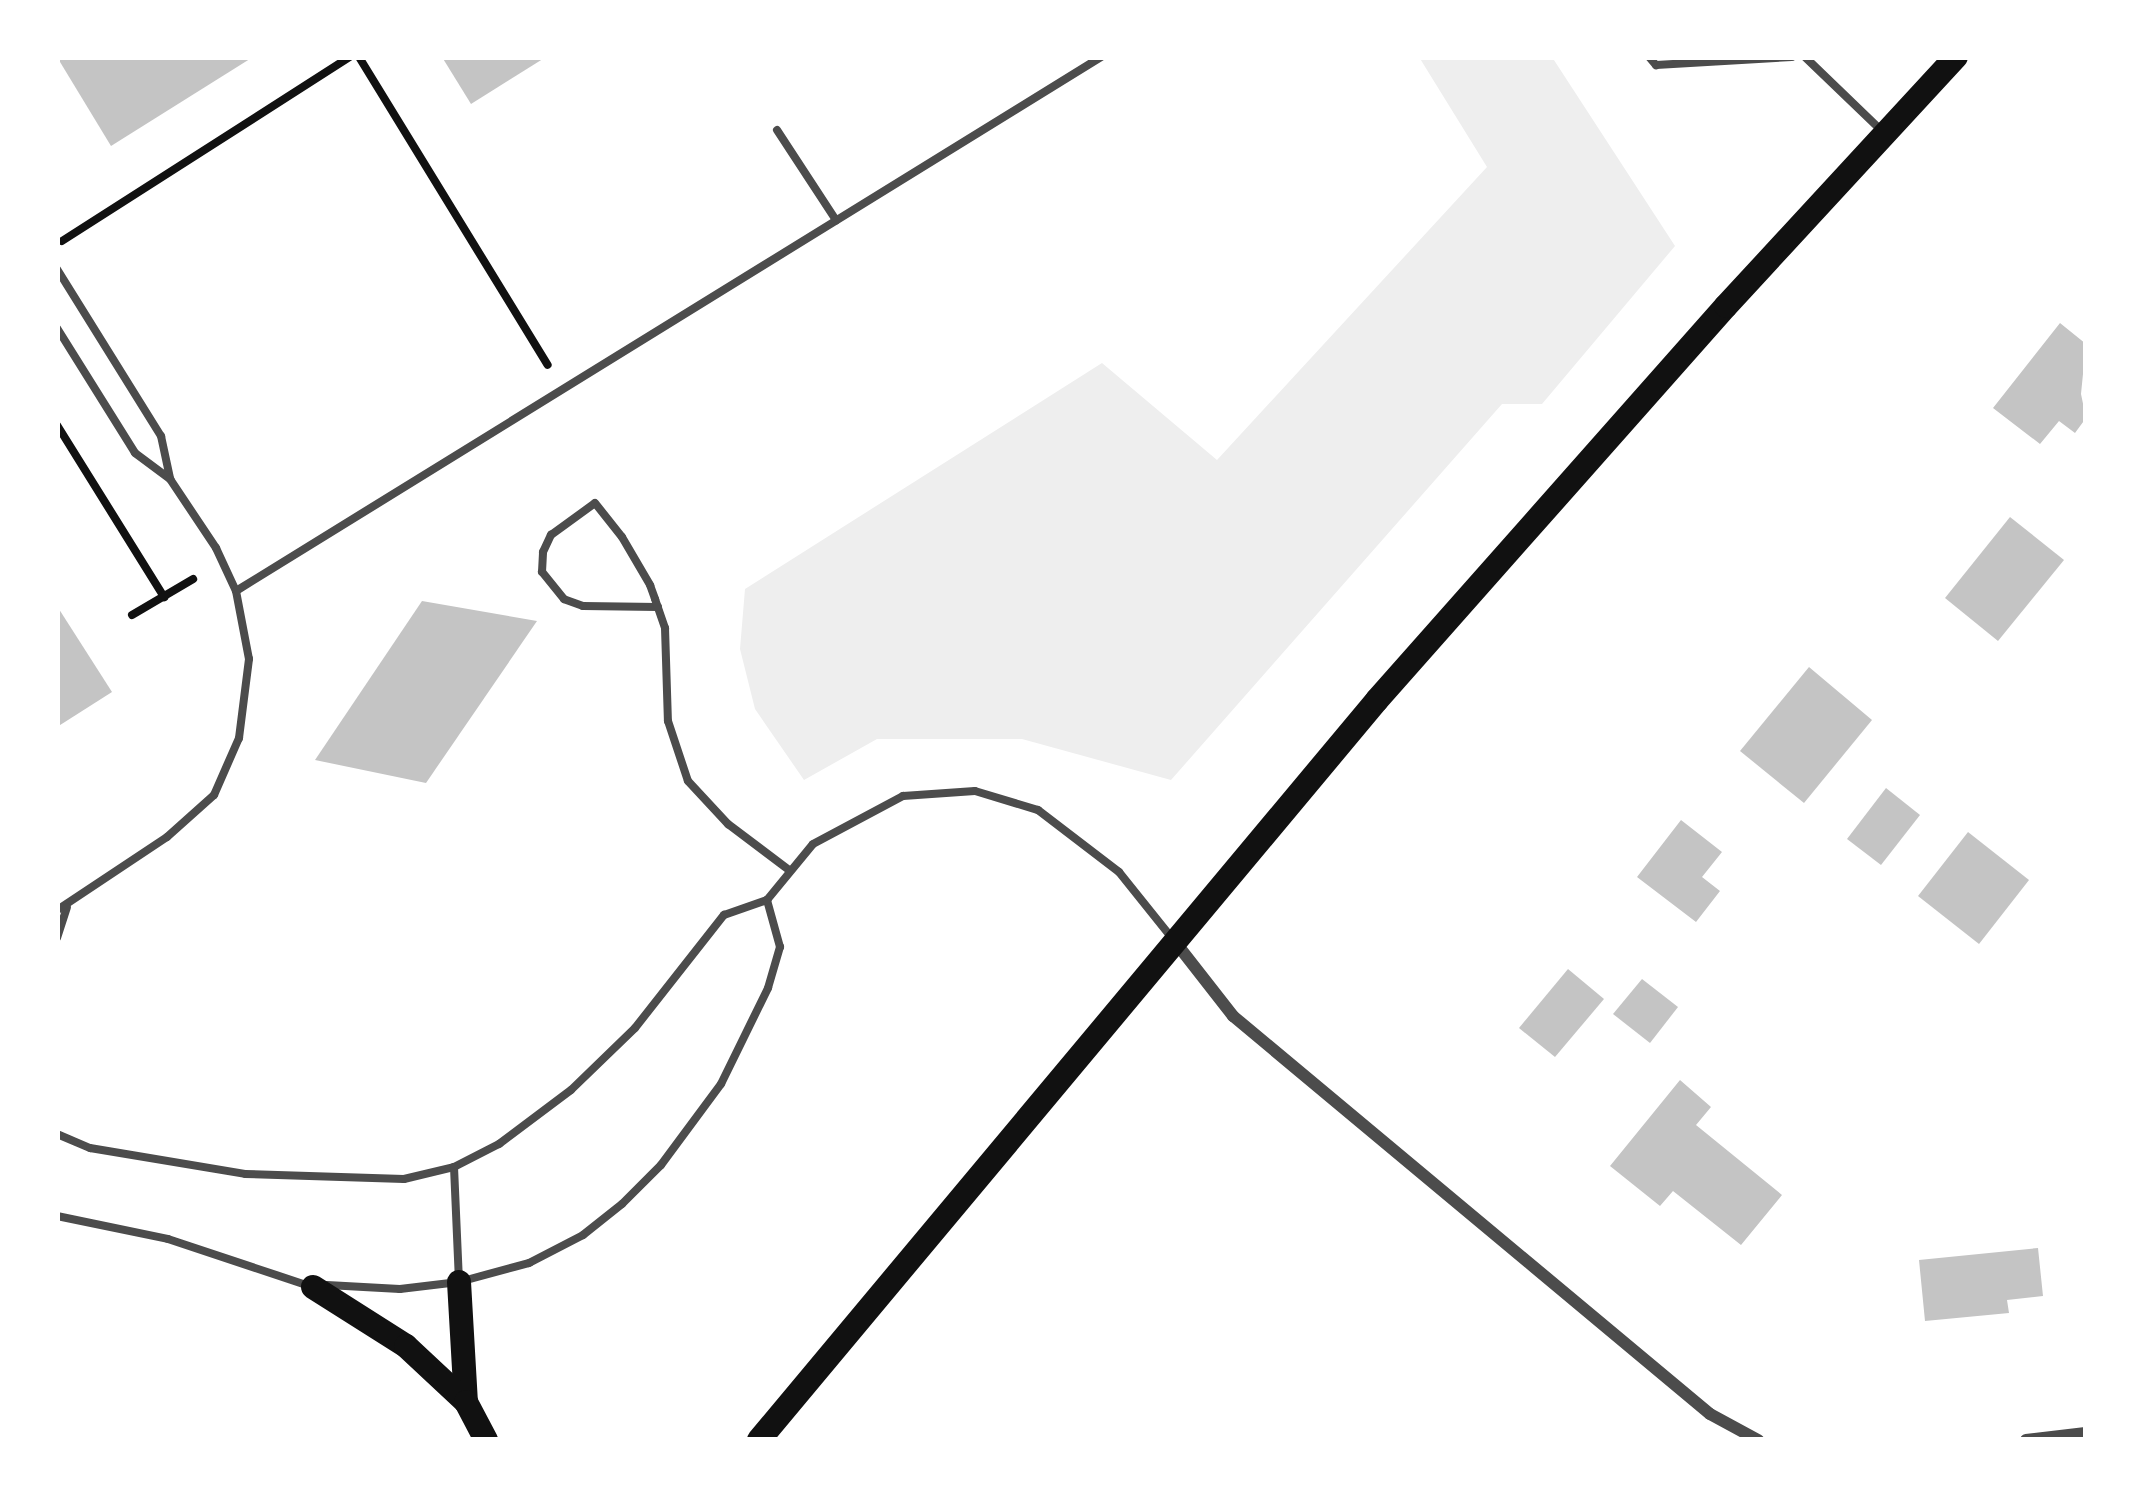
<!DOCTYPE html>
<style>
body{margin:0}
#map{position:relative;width:2143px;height:1497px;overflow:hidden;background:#fff;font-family:Quicksand,sans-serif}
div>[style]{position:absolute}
.green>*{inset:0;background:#eee}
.building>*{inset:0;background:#c4c4c4}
.path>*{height:8px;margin:-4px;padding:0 4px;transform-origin:4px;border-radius:4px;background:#111}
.service>*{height:8px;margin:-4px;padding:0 4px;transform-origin:4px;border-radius:4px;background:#4c4c4c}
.minor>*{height:12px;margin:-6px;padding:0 6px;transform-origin:6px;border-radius:6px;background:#4c4c4c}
.secondary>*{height:24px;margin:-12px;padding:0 12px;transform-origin:12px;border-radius:12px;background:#111}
span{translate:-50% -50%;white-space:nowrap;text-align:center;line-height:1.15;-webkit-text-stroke:12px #fff;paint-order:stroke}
.frame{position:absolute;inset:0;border:60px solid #fff;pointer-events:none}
</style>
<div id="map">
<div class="green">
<i style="clip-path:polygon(1419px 57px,1552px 57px,1675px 246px,1542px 404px,1502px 404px,1171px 780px,1022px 739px,877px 739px,804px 780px,755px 709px,740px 649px,745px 589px,1102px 363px,1217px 460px,1487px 167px)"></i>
</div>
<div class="building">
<i style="clip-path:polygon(57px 57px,253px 57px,111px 146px)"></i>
<i style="clip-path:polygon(442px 57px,546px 57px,471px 104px)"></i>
<i style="clip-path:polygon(2060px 323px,2086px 344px,2081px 394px,2086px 418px,2075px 433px,2059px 421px,2040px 444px,1993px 408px)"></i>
<i style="clip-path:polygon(2010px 517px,2064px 560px,1998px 641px,1945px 598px)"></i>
<i style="clip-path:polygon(422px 601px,537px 621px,426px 783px,315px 760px)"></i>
<i style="clip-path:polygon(57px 606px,112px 692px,57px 727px)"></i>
<i style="clip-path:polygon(1809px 667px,1872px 720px,1804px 803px,1740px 751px)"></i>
<i style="clip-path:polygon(1886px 788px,1920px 815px,1881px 865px,1847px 839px)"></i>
<i style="clip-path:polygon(1681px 820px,1722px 852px,1702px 877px,1720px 891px,1696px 922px,1637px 877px)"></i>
<i style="clip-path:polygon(1968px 832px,2029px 880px,1979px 944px,1918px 896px)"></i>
<i style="clip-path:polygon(1568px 969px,1604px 999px,1555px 1057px,1519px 1028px)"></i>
<i style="clip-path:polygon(1642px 979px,1678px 1007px,1650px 1043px,1613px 1014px)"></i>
<i style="clip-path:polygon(1680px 1080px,1711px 1107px,1696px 1125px,1782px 1195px,1741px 1245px,1673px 1191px,1660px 1206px,1610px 1166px)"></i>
<i style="clip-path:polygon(2038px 1248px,2043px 1296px,2007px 1300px,2009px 1313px,1925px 1321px,1919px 1260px)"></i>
</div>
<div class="path">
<i style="left:359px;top:57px;width:361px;rotate:58.5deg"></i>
<i style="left:62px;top:241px;width:342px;rotate:-32.6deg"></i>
<i style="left:57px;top:425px;width:203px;rotate:58.1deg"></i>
<i style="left:132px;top:615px;width:71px;rotate:-30.5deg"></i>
</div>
<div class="service">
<i style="left:1649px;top:57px;width:11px;rotate:49deg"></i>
<i style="left:1656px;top:65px;width:136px;rotate:-3.4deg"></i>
<i style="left:1805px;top:57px;width:108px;rotate:43.9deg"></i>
<i style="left:777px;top:130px;width:108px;rotate:56.8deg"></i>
<i style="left:57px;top:269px;width:197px;rotate:58.1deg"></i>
<i style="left:161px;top:436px;width:43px;rotate:77.9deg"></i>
<i style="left:57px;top:328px;width:147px;rotate:58deg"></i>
<i style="left:135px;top:453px;width:44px;rotate:36.6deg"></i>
<i style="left:170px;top:479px;width:83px;rotate:56.3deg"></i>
<i style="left:216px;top:548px;width:47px;rotate:65.1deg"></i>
<i style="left:236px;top:591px;width:69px;rotate:79.2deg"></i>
<i style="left:249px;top:659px;width:80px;rotate:97.2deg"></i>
<i style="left:239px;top:738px;width:62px;rotate:113.7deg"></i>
<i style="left:214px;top:795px;width:63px;rotate:138.2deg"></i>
<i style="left:167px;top:837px;width:132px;rotate:146.4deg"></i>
<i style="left:236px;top:591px;width:1017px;rotate:-31.69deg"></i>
<i style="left:658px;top:607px;width:75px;rotate:-179.2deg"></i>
<i style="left:583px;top:606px;width:20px;rotate:-160deg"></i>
<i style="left:564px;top:599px;width:35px;rotate:-129deg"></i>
<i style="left:542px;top:572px;width:20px;rotate:-87deg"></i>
<i style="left:543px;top:552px;width:19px;rotate:-65deg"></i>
<i style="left:551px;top:535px;width:54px;rotate:-36deg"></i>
<i style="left:595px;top:503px;width:43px;rotate:51.5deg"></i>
<i style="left:622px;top:537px;width:56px;rotate:59.7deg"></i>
<i style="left:650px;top:585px;width:15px;rotate:70deg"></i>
<i style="left:655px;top:599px;width:31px;rotate:71deg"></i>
<i style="left:665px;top:628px;width:93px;rotate:88.2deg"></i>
<i style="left:668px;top:721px;width:63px;rotate:71.6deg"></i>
<i style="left:688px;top:781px;width:59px;rotate:47.1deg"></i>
<i style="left:728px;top:824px;width:76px;rotate:37deg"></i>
<i style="left:57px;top:938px;width:32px;rotate:-72deg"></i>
<i style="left:57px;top:1134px;width:36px;rotate:23deg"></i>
<i style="left:90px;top:1148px;width:157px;rotate:9.5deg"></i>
<i style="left:245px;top:1174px;width:159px;rotate:1.8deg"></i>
<i style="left:404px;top:1179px;width:51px;rotate:-13.5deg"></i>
<i style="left:454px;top:1167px;width:51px;rotate:-27.1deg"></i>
<i style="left:499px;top:1144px;width:90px;rotate:-36.9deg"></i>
<i style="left:571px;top:1090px;width:89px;rotate:-44.1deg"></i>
<i style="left:635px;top:1028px;width:144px;rotate:-51.8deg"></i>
<i style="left:724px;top:915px;width:46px;rotate:-19.2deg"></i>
<i style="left:767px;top:900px;width:72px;rotate:-50.6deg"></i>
<i style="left:813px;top:844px;width:102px;rotate:-28.1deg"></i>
<i style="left:903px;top:796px;width:72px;rotate:-4deg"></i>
<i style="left:975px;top:791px;width:66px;rotate:16.8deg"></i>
<i style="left:1038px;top:810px;width:102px;rotate:37.4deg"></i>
<i style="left:1119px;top:872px;width:83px;rotate:51.3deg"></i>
<i style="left:454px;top:1167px;width:113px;rotate:87.5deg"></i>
<i style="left:57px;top:1216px;width:113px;rotate:11.7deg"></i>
<i style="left:168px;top:1239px;width:152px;rotate:18.4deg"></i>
<i style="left:327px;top:1285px;width:73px;rotate:3.1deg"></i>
<i style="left:400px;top:1289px;width:59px;rotate:-6.8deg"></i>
<i style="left:459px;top:1282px;width:73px;rotate:-15.2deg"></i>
<i style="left:529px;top:1263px;width:61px;rotate:-27.4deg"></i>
<i style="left:583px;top:1235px;width:50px;rotate:-38.5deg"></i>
<i style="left:622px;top:1204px;width:55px;rotate:-45deg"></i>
<i style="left:661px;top:1165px;width:101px;rotate:-53.5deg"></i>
<i style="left:721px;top:1084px;width:107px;rotate:-63.9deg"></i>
<i style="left:768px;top:988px;width:43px;rotate:-73.7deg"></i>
<i style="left:780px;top:947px;width:49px;rotate:-105.5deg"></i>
</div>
<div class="minor">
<i style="left:1176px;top:943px;width:93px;rotate:52deg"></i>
<i style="left:1233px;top:1016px;width:621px;rotate:39.84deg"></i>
<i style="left:1710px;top:1414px;width:55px;rotate:28.4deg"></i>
<i style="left:2026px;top:1440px;width:60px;rotate:-6.7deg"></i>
</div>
<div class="secondary">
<i style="left:459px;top:1282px;width:120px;rotate:86.7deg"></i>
<i style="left:313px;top:1287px;width:110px;rotate:32.4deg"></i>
<i style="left:406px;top:1346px;width:82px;rotate:43deg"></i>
<i style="left:466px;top:1402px;width:43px;rotate:62.2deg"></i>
<i style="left:759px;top:1440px;width:964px;rotate:-50.13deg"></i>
<i style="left:1377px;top:700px;width:526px;rotate:-48.47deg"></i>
<i style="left:1726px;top:306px;width:339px;rotate:-47.3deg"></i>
</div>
<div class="frame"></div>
</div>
